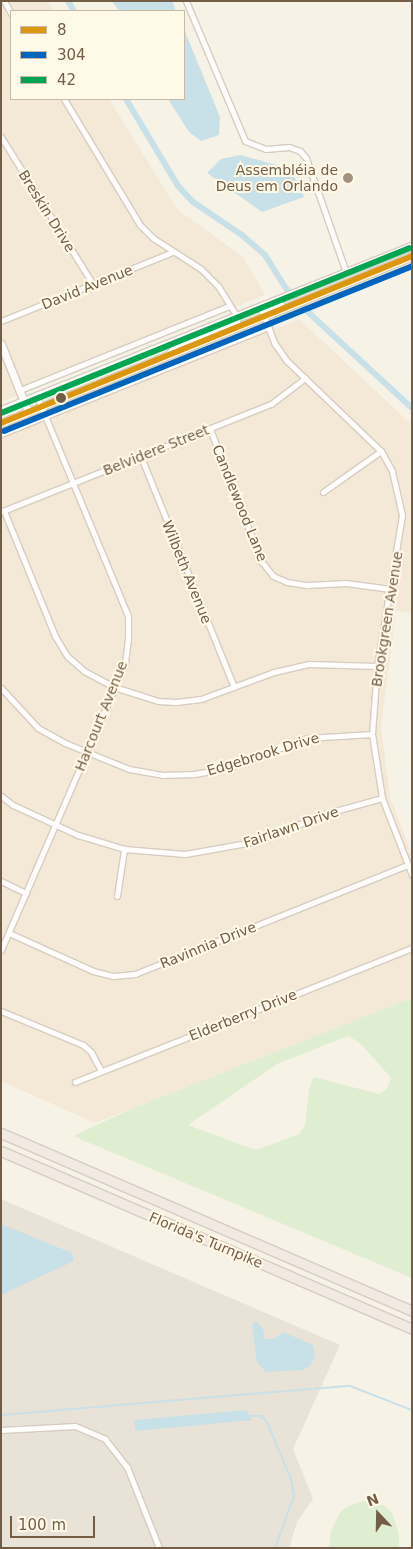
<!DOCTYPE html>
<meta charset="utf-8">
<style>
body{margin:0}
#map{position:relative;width:413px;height:1549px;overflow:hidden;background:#f7f2e6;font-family:"DejaVu Sans",sans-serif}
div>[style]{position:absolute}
.residential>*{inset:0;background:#f3e9d6}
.industrial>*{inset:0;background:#e9e2d7}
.green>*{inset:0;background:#dfeed1}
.water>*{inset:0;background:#c8e0e7}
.stream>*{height:2px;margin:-1px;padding:0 1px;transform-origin:1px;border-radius:1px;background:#c8e0e7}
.canal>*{height:6px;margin:-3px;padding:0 3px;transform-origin:3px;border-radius:3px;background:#c8e0e7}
.roads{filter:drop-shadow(1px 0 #d6cdc2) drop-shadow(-1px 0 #d6cdc2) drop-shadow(0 1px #d6cdc2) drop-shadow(0 -1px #d6cdc2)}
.street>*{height:5px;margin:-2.5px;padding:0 2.5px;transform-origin:2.5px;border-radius:2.5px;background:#fefdfb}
.secondary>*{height:7px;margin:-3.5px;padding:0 3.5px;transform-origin:3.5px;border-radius:3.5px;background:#fefdfb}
.highway>*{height:9px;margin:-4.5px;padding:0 4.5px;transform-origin:4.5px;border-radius:4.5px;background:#f1e9e2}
.bus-1>*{height:6px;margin:-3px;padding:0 3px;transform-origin:3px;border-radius:3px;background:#dd970e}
.bus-2>*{height:6px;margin:-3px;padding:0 3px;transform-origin:3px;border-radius:3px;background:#0065bd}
.bus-3>*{height:6px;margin:-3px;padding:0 3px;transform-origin:3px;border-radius:3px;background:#00a651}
.dots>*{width:14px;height:14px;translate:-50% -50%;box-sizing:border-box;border:2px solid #fff9e7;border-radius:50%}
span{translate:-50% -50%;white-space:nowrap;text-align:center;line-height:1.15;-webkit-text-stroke:4px #fff9e7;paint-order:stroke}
.poi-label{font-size:14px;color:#745d47}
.right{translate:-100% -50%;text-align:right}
.street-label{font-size:14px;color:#745d47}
.frame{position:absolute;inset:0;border:2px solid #745d47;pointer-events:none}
.legend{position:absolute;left:10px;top:10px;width:175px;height:90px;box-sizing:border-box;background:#fff9e7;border:1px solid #c7bba7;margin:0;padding:6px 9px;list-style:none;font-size:15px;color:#745d47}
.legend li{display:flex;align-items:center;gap:10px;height:25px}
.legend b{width:25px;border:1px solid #c7bba7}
.north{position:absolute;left:353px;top:1489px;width:50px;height:50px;-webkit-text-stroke:4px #fff9e7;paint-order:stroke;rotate:339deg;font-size:14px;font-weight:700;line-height:20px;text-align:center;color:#745d47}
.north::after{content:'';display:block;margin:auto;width:18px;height:22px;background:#745d47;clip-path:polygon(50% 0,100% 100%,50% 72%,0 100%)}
.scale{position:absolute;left:10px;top:1516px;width:85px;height:22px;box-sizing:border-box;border:2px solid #745d47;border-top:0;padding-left:6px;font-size:15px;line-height:18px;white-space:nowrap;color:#745d47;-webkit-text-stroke:4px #fff9e7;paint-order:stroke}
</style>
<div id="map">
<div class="residential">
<i style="clip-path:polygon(1px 1px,48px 1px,54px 11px,11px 11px,11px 99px,109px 99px,177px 209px,243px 257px,265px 295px,1px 402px)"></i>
<i style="clip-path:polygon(299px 319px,412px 425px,412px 613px,396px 611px,381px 726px,390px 797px,412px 855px,412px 998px,95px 1123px,1px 1081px,1px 431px,272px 322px,276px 329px)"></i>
</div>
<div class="industrial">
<i style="clip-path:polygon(1px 1199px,340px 1345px,293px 1449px,313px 1499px,297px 1522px,289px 1548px,1px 1548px)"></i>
</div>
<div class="green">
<i style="clip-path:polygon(evenodd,412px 998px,412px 1278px,73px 1136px,131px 1109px,412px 998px,348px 1036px,360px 1043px,391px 1078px,387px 1089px,379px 1094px,314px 1077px,309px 1089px,305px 1125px,299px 1134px,256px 1150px,188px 1125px,277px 1064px,348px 1036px)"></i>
<i style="clip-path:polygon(363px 1501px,384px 1505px,392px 1513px,399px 1535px,399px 1548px,329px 1548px,331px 1531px,339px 1514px,346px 1507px)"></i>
</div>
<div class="water">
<i style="clip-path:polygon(112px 1px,172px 1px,176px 11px,119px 11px)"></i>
<i style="clip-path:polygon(184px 29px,220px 117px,219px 135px,201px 141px,189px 132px,168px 99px,184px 99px)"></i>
<i style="clip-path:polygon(240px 155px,291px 169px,304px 197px,262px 212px,207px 173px,221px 159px)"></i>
<i style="clip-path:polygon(1px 1224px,72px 1253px,74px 1261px,1px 1295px)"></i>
<i style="clip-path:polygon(256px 1321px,263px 1329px,265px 1339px,274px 1339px,283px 1332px,313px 1345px,315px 1356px,310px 1366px,302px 1370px,266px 1372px,257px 1362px,252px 1325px)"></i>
<i style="clip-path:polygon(247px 1410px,252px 1420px,136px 1431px,134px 1420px)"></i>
</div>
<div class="stream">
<i style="left:1px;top:1415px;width:350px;rotate:-4.8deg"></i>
<i style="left:350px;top:1386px;width:66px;rotate:21.2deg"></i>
<i style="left:251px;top:1416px;width:10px"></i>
<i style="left:261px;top:1416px;width:8px;rotate:45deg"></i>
<i style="left:267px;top:1422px;width:62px;rotate:67.2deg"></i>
<i style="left:291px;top:1479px;width:17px;rotate:80deg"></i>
<i style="left:294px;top:1496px;width:55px;rotate:110.1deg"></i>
</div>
<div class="canal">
<i style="left:68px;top:1px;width:12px;rotate:59deg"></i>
<i style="left:126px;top:99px;width:101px;rotate:59.1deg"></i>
<i style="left:178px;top:186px;width:22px;rotate:47deg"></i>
<i style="left:193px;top:202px;width:59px;rotate:34deg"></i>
<i style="left:242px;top:235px;width:30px;rotate:41deg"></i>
<i style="left:265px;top:255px;width:38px;rotate:58deg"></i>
<i style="left:285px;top:287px;width:35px;rotate:47deg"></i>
<i style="left:309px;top:313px;width:140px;rotate:42.7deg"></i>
</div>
<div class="roads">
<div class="street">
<i style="left:4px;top:1px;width:14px;rotate:60deg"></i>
<i style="left:186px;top:1px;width:152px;rotate:67.1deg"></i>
<i style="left:245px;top:141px;width:22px;rotate:21deg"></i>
<i style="left:266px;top:149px;width:23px;rotate:-5deg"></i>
<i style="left:289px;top:147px;width:12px;rotate:20deg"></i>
<i style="left:300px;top:151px;width:9px;rotate:49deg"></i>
<i style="left:306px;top:158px;width:121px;rotate:70.7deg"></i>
<i style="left:64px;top:99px;width:147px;rotate:58.9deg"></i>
<i style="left:140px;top:225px;width:18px;rotate:45deg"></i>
<i style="left:153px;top:238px;width:57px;rotate:32.9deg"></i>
<i style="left:201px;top:269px;width:24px;rotate:45deg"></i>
<i style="left:218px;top:286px;width:36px;rotate:58deg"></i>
<i style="left:1px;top:137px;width:173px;rotate:58deg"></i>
<i style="left:264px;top:316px;width:30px;rotate:69deg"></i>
<i style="left:275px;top:344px;width:21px;rotate:55deg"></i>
<i style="left:287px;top:361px;width:130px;rotate:43.8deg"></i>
<i style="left:381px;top:451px;width:23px;rotate:61deg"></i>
<i style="left:392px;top:471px;width:45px;rotate:77.2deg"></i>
<i style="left:402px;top:515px;width:153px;rotate:99.4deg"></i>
<i style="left:377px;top:666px;width:68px;rotate:94.2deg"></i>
<i style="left:372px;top:734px;width:65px;rotate:81.1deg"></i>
<i style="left:382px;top:798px;width:83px;rotate:68.7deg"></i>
<i style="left:1px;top:321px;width:185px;rotate:-21.9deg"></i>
<i style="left:20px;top:390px;width:225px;rotate:-21.9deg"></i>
<i style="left:210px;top:429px;width:142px;rotate:68.9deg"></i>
<i style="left:261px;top:561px;width:19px;rotate:51deg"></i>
<i style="left:273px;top:576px;width:15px;rotate:23deg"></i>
<i style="left:287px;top:582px;width:20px;rotate:9deg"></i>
<i style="left:307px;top:585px;width:39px;rotate:-3deg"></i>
<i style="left:346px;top:583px;width:45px;rotate:7.6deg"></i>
<i style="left:1px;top:434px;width:288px;rotate:-21.8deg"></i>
<i style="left:141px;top:457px;width:248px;rotate:68deg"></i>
<i style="left:323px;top:492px;width:71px;rotate:-35.3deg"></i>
<i style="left:3px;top:511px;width:289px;rotate:-21.8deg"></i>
<i style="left:271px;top:404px;width:43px;rotate:-37.4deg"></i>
<i style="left:4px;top:511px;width:135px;rotate:67.8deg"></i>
<i style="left:55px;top:636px;width:23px;rotate:59deg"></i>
<i style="left:67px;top:656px;width:23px;rotate:41deg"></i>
<i style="left:84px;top:671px;width:34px;rotate:28deg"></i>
<i style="left:114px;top:687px;width:46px;rotate:17.7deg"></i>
<i style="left:158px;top:701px;width:18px;rotate:3deg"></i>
<i style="left:176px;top:702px;width:25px;rotate:-7deg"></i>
<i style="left:201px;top:699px;width:78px;rotate:-20.3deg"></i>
<i style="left:274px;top:672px;width:36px;rotate:-13deg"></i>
<i style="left:309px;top:664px;width:68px;rotate:1.7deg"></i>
<i style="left:1px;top:688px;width:54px;rotate:47.2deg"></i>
<i style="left:38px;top:728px;width:31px;rotate:29deg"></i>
<i style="left:65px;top:743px;width:69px;rotate:22.1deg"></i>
<i style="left:129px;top:769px;width:34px;rotate:10deg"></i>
<i style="left:162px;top:775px;width:32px;rotate:-2deg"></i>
<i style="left:194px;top:774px;width:35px;rotate:-10deg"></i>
<i style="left:228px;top:768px;width:85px;rotate:-20.8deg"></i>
<i style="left:307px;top:738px;width:65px;rotate:-3.5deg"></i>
<i style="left:1px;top:796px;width:15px;rotate:37deg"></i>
<i style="left:13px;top:805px;width:72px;rotate:24.8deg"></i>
<i style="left:78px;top:835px;width:48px;rotate:16.9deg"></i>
<i style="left:124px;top:849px;width:61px;rotate:4.7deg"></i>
<i style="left:185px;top:854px;width:74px;rotate:-10.1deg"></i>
<i style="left:258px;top:841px;width:71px;rotate:-22.2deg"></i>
<i style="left:324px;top:814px;width:60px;rotate:-15.4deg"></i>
<i style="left:1px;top:881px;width:28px;rotate:26deg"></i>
<i style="left:117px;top:896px;width:48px;rotate:-81.5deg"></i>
<i style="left:9px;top:933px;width:92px;rotate:24.3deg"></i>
<i style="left:93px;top:971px;width:21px;rotate:14deg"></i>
<i style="left:113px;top:976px;width:22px;rotate:-5deg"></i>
<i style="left:135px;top:974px;width:293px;rotate:-21.8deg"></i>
<i style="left:1px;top:950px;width:313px;rotate:-66.6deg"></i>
<i style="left:125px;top:663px;width:24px;rotate:-83deg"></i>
<i style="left:128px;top:639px;width:23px;rotate:-90deg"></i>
<i style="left:128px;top:616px;width:238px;rotate:-112.5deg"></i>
<i style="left:1px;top:1011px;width:89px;rotate:22.5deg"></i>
<i style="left:83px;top:1045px;width:11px;rotate:41deg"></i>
<i style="left:91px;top:1052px;width:21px;rotate:62deg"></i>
<i style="left:75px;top:1082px;width:363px;rotate:-21.7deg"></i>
<i style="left:1px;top:1430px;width:74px;rotate:-3.1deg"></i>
<i style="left:75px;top:1426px;width:33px;rotate:23deg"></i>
<i style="left:105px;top:1439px;width:36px;rotate:52deg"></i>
<i style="left:127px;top:1467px;width:87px;rotate:68.4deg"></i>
</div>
<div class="secondary">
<i style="left:264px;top:316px;width:5px;rotate:-101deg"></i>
<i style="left:263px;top:311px;width:18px;rotate:-22deg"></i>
<i style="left:1px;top:344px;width:73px;rotate:68.3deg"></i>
<i style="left:168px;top:355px;width:15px;rotate:-48deg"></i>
<i style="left:178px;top:344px;width:62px;rotate:-21.6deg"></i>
<i style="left:236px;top:321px;width:5px;rotate:-79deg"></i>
<i style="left:1px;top:410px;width:443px;rotate:-21.8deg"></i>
<i style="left:1px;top:423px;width:444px;rotate:-22.1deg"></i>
</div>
<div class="highway">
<i style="left:1px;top:1133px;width:448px;rotate:23.4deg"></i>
<i style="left:1px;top:1151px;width:448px;rotate:23.4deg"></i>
</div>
</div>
<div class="bus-1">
<i style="left:1px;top:423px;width:444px;rotate:-22.1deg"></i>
</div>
<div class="bus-2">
<i style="left:4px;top:431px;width:440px;rotate:-22deg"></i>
</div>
<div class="bus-3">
<i style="left:1px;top:413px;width:440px;rotate:-22deg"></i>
</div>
<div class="dots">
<i style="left:348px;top:178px;background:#a2917f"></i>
<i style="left:61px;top:398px;background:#745d47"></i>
</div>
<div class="poi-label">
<span class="right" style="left:338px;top:178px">Assembléia de<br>Deus em Orlando</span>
</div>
<div class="street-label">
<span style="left:47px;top:211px;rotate:58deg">Breskin Drive</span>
<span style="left:87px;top:287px;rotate:-22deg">David Avenue</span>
<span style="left:156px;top:450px;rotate:-22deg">Belvidere Street</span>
<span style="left:240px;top:503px;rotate:68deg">Candlewood Lane</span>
<span style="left:187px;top:572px;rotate:68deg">Wilbeth Avenue</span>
<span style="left:387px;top:619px;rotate:-81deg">Brookgreen Avenue</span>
<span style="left:101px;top:716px;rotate:-68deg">Harcourt Avenue</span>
<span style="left:263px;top:754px;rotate:-17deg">Edgebrook Drive</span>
<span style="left:291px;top:827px;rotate:-19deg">Fairlawn Drive</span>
<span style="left:208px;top:945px;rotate:-22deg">Ravinnia Drive</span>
<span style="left:243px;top:1015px;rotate:-22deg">Elderberry Drive</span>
<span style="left:206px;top:1240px;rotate:23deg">Florida's Turnpike</span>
</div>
<div class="frame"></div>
<ul class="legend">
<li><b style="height:6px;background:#dd970e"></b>8</li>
<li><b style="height:6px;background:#0065bd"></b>304</li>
<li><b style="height:6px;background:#00a651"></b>42</li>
</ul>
<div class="north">N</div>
<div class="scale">100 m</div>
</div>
